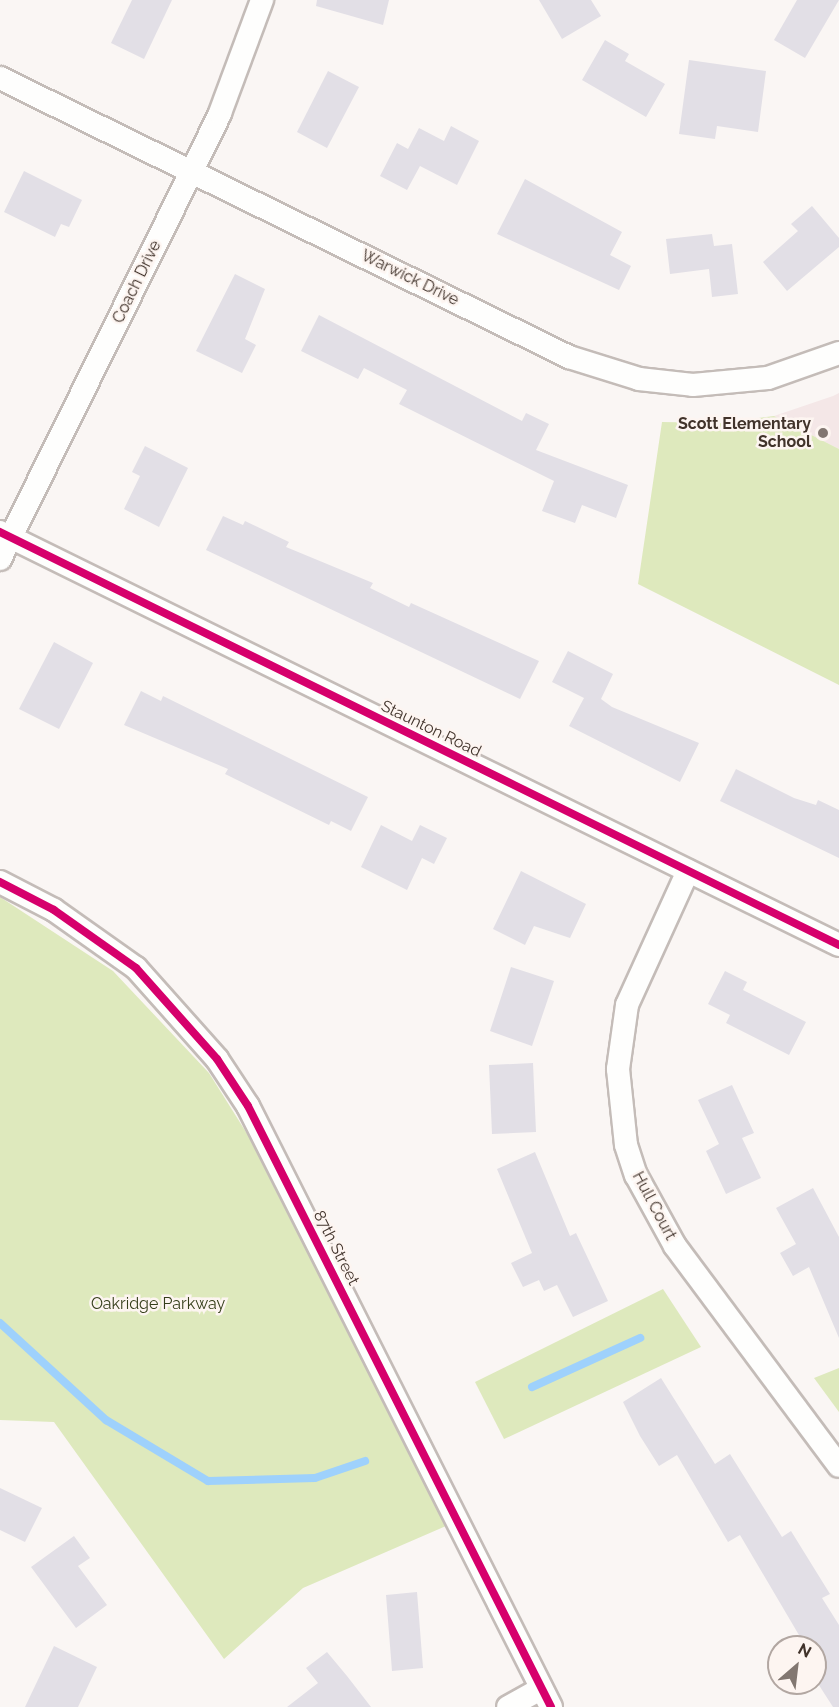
<!DOCTYPE html>
<style>
body{margin:0}
#map{position:relative;width:839px;height:1707px;overflow:hidden;background:#faf6f4;font-family:Raleway,sans-serif}
div>[style]{position:absolute}
.education>*{inset:0;background:#f4e7e7}
.green>*{inset:0;background:#dee9bd}
.stream>*{height:8px;margin:-4px;padding:0 4px;transform-origin:4px;border-radius:4px;background:#9ed1fc}
.building>*{inset:0;background:#e2dfe6}
.roads{filter:drop-shadow(2px 0 #c4bcb8) drop-shadow(-2px 0 #c4bcb8) drop-shadow(0 2px #c4bcb8) drop-shadow(0 -2px #c4bcb8)}
.minor>*{height:22px;margin:-11px;padding:0 11px;transform-origin:11px;border-radius:11px;background:#fefefd}
.cycleway>*{height:8px;margin:-4px;padding:0 4px;transform-origin:4px;border-radius:4px;background:#d6006c}
.dots>*{width:16px;height:16px;translate:-50% -50%;box-sizing:border-box;border:3px solid #fdf5f1;border-radius:50%}
span{translate:-50% -50%;white-space:nowrap;text-align:center;line-height:1.15;-webkit-text-stroke:5px #fdf5f1;paint-order:stroke}
.street-label{font-size:16px;color:#41332b}
.poi-label{font-size:16px;color:#41332b;font-weight:700}
.right{translate:-100% -50%;text-align:right}
.park-label{font-size:16px;color:#353e1a}
.north{position:absolute;left:767px;top:1635px;width:60px;height:60px;box-sizing:border-box;background:#fdf5f1;border:2px solid #b2a7a2;border-radius:50%;rotate:28deg;font-size:16px;font-weight:700;line-height:24px;text-align:center;color:#41332b}
.north::after{content:'';display:block;margin:auto;width:21px;height:27px;background:#827771;clip-path:polygon(50% 0,100% 100%,50% 72%,0 100%)}
</style>
<div id="map">
<div class="education">
<i style="clip-path:polygon(839px 393px,839px 449px,774px 416px,833px 396px)"></i>
</div>
<div class="green">
<i style="clip-path:polygon(774px 416px,839px 449px,839px 685px,638px 584px,662px 422px,722px 423px)"></i>
<i style="clip-path:polygon(0 897px,113px 971px,209px 1073px,256px 1148px,446px 1526px,303px 1588px,224px 1659px,54px 1422px,0 1420px)"></i>
<i style="clip-path:polygon(663px 1289px,701px 1347px,504px 1439px,475px 1382px)"></i>
<i style="clip-path:polygon(839px 1368px,839px 1412px,814px 1378px)"></i>
</div>
<div class="stream">
<i style="left:0;top:1323px;width:144px;rotate:42.5deg"></i>
<i style="left:106px;top:1420px;width:119px;rotate:30.9deg"></i>
<i style="left:208px;top:1481px;width:107px;rotate:-1.6deg"></i>
<i style="left:315px;top:1478px;width:53px;rotate:-18.8deg"></i>
<i style="left:532px;top:1387px;width:119px;rotate:-24.4deg"></i>
</div>
<div class="building">
<i style="clip-path:polygon(132px 0,172px 0,144px 59px,111px 43px)"></i>
<i style="clip-path:polygon(317px 0,389px 0,383px 25px,316px 6px)"></i>
<i style="clip-path:polygon(539px 0,591px 0,601px 16px,562px 39px)"></i>
<i style="clip-path:polygon(797px 0,839px 0,805px 58px,774px 40px)"></i>
<i style="clip-path:polygon(605px 40px,629px 54px,625px 61px,665px 84px,646px 117px,582px 80px)"></i>
<i style="clip-path:polygon(689px 60px,766px 71px,758px 132px,717px 126px,715px 139px,679px 134px)"></i>
<i style="clip-path:polygon(328px 71px,359px 87px,327px 148px,297px 132px)"></i>
<i style="clip-path:polygon(451px 126px,479px 141px,457px 185px,420px 166px,407px 190px,380px 176px,397px 143px,408px 149px,419px 128px,444px 141px)"></i>
<i style="clip-path:polygon(24px 171px,82px 200px,69px 227px,61px 224px,55px 237px,4px 212px)"></i>
<i style="clip-path:polygon(525px 179px,622px 232px,610px 255px,631px 266px,619px 290px,497px 234px)"></i>
<i style="clip-path:polygon(812px 206px,839px 238px,839px 247px,787px 291px,763px 262px,798px 231px,791px 224px)"></i>
<i style="clip-path:polygon(712px 234px,714px 246px,732px 244px,738px 294px,712px 297px,709px 269px,670px 274px,666px 239px)"></i>
<i style="clip-path:polygon(235px 274px,265px 289px,245px 339px,256px 345px,242px 373px,196px 351px)"></i>
<i style="clip-path:polygon(319px 315px,522px 421px,526px 413px,549px 424px,536px 450px,628px 485px,616px 518px,582px 505px,575px 523px,542px 511px,554px 481px,399px 404px,407px 390px,364px 368px,358px 379px,301px 351px)"></i>
<i style="clip-path:polygon(145px 446px,188px 468px,159px 527px,124px 509px,140px 476px,132px 472px)"></i>
<i style="clip-path:polygon(223px 516px,243px 525px,245px 521px,289px 542px,286px 547px,373px 583px,370px 588px,409px 607px,411px 603px,539px 661px,520px 699px,206px 550px)"></i>
<i style="clip-path:polygon(54px 642px,93px 663px,59px 729px,19px 709px)"></i>
<i style="clip-path:polygon(568px 651px,613px 674px,601px 699px,612px 707px,699px 743px,680px 782px,569px 726px,584px 698px,552px 682px)"></i>
<i style="clip-path:polygon(141px 691px,161px 701px,163px 696px,368px 797px,351px 831px,331px 821px,329px 825px,225px 774px,228px 769px,124px 725px)"></i>
<i style="clip-path:polygon(736px 769px,794px 798px,816px 805px,818px 800px,839px 810px,839px 858px,720px 801px)"></i>
<i style="clip-path:polygon(381px 825px,412px 841px,420px 825px,447px 838px,434px 864px,422px 858px,407px 890px,361px 867px)"></i>
<i style="clip-path:polygon(521px 871px,586px 904px,570px 938px,534px 926px,525px 945px,493px 929px)"></i>
<i style="clip-path:polygon(511px 967px,554px 981px,532px 1046px,490px 1031px)"></i>
<i style="clip-path:polygon(725px 971px,747px 982px,743px 990px,806px 1022px,789px 1055px,726px 1023px,730px 1015px,708px 1004px)"></i>
<i style="clip-path:polygon(533px 1063px,536px 1132px,492px 1134px,489px 1065px)"></i>
<i style="clip-path:polygon(732px 1085px,754px 1133px,742px 1138px,761px 1178px,726px 1194px,706px 1151px,719px 1144px,698px 1100px)"></i>
<i style="clip-path:polygon(535px 1152px,570px 1236px,576px 1233px,608px 1301px,573px 1317px,557px 1285px,544px 1291px,539px 1280px,523px 1287px,511px 1263px,532px 1253px,497px 1169px)"></i>
<i style="clip-path:polygon(813px 1188px,839px 1237px,839px 1338px,809px 1267px,793px 1276px,780px 1253px,796px 1244px,776px 1208px)"></i>
<i style="clip-path:polygon(661px 1378px,715px 1464px,730px 1454px,782px 1537px,791px 1531px,830px 1594px,822px 1598px,839px 1625px,839px 1707px,833px 1707px,815px 1679px,815px 1647px,806px 1647px,740px 1535px,728px 1542px,677px 1455px,659px 1466px,640px 1436px,623px 1402px)"></i>
<i style="clip-path:polygon(0 1488px,42px 1508px,25px 1542px,0 1530px)"></i>
<i style="clip-path:polygon(74px 1536px,90px 1558px,78px 1566px,107px 1605px,76px 1628px,31px 1567px)"></i>
<i style="clip-path:polygon(417px 1592px,423px 1668px,392px 1671px,386px 1595px)"></i>
<i style="clip-path:polygon(54px 1646px,97px 1667px,78px 1707px,25px 1707px)"></i>
<i style="clip-path:polygon(327px 1652px,347px 1676px,371px 1707px,287px 1707px,318px 1683px,306px 1668px)"></i>
</div>
<div class="roads">
<div class="minor">
<i style="left:0;top:78px;width:634px;rotate:26.12deg"></i>
<i style="left:569px;top:357px;width:73px;rotate:17.4deg"></i>
<i style="left:639px;top:379px;width:54px;rotate:6.3deg"></i>
<i style="left:693px;top:385px;width:75px;rotate:-5.3deg"></i>
<i style="left:768px;top:378px;width:75px;rotate:-19.4deg"></i>
<i style="left:0;top:532px;width:935px;rotate:26.21deg"></i>
<i style="left:0;top:559px;width:497px;rotate:-63.7deg"></i>
<i style="left:220px;top:113px;width:121px;rotate:-69.6deg"></i>
<i style="left:688px;top:871px;width:147px;rotate:114.5deg"></i>
<i style="left:627px;top:1005px;width:65px;rotate:98deg"></i>
<i style="left:618px;top:1069px;width:76px;rotate:84deg"></i>
<i style="left:626px;top:1145px;width:32px;rotate:72deg"></i>
<i style="left:636px;top:1175px;width:81px;rotate:61.2deg"></i>
<i style="left:675px;top:1246px;width:274px;rotate:53.3deg"></i>
<i style="left:0;top:882px;width:61px;rotate:27.4deg"></i>
<i style="left:54px;top:910px;width:100px;rotate:35.3deg"></i>
<i style="left:136px;top:968px;width:122px;rotate:48.3deg"></i>
<i style="left:217px;top:1059px;width:56px;rotate:56.6deg"></i>
<i style="left:248px;top:1106px;width:673px;rotate:63.24deg"></i>
<i style="left:508px;top:1707px;width:38px;rotate:-29deg"></i>
</div>
</div>
<div class="cycleway">
<i style="left:0;top:532px;width:935px;rotate:26.21deg"></i>
<i style="left:0;top:882px;width:61px;rotate:27.4deg"></i>
<i style="left:54px;top:910px;width:100px;rotate:35.3deg"></i>
<i style="left:136px;top:968px;width:122px;rotate:48.3deg"></i>
<i style="left:217px;top:1059px;width:56px;rotate:56.6deg"></i>
<i style="left:248px;top:1106px;width:673px;rotate:63.24deg"></i>
</div>
<div class="dots">
<i style="left:823px;top:433px;background:#827771"></i>
</div>
<div class="street-label">
<span style="left:410px;top:278px;rotate:26deg">Warwick Drive</span>
<span style="left:137px;top:282px;rotate:-64deg">Coach Drive</span>
<span style="left:431px;top:729px;rotate:26deg">Staunton Road</span>
<span style="left:654px;top:1206px;rotate:62deg">Hull Court</span>
<span style="left:336px;top:1248px;rotate:63deg">87th Street</span>
</div>
<div class="poi-label">
<span class="right" style="left:811px;top:433px">Scott Elementary<br>School</span>
</div>
<div class="park-label">
<span style="left:158px;top:1304px">Oakridge Parkway</span>
</div>
<div class="north">N</div>
</div>
